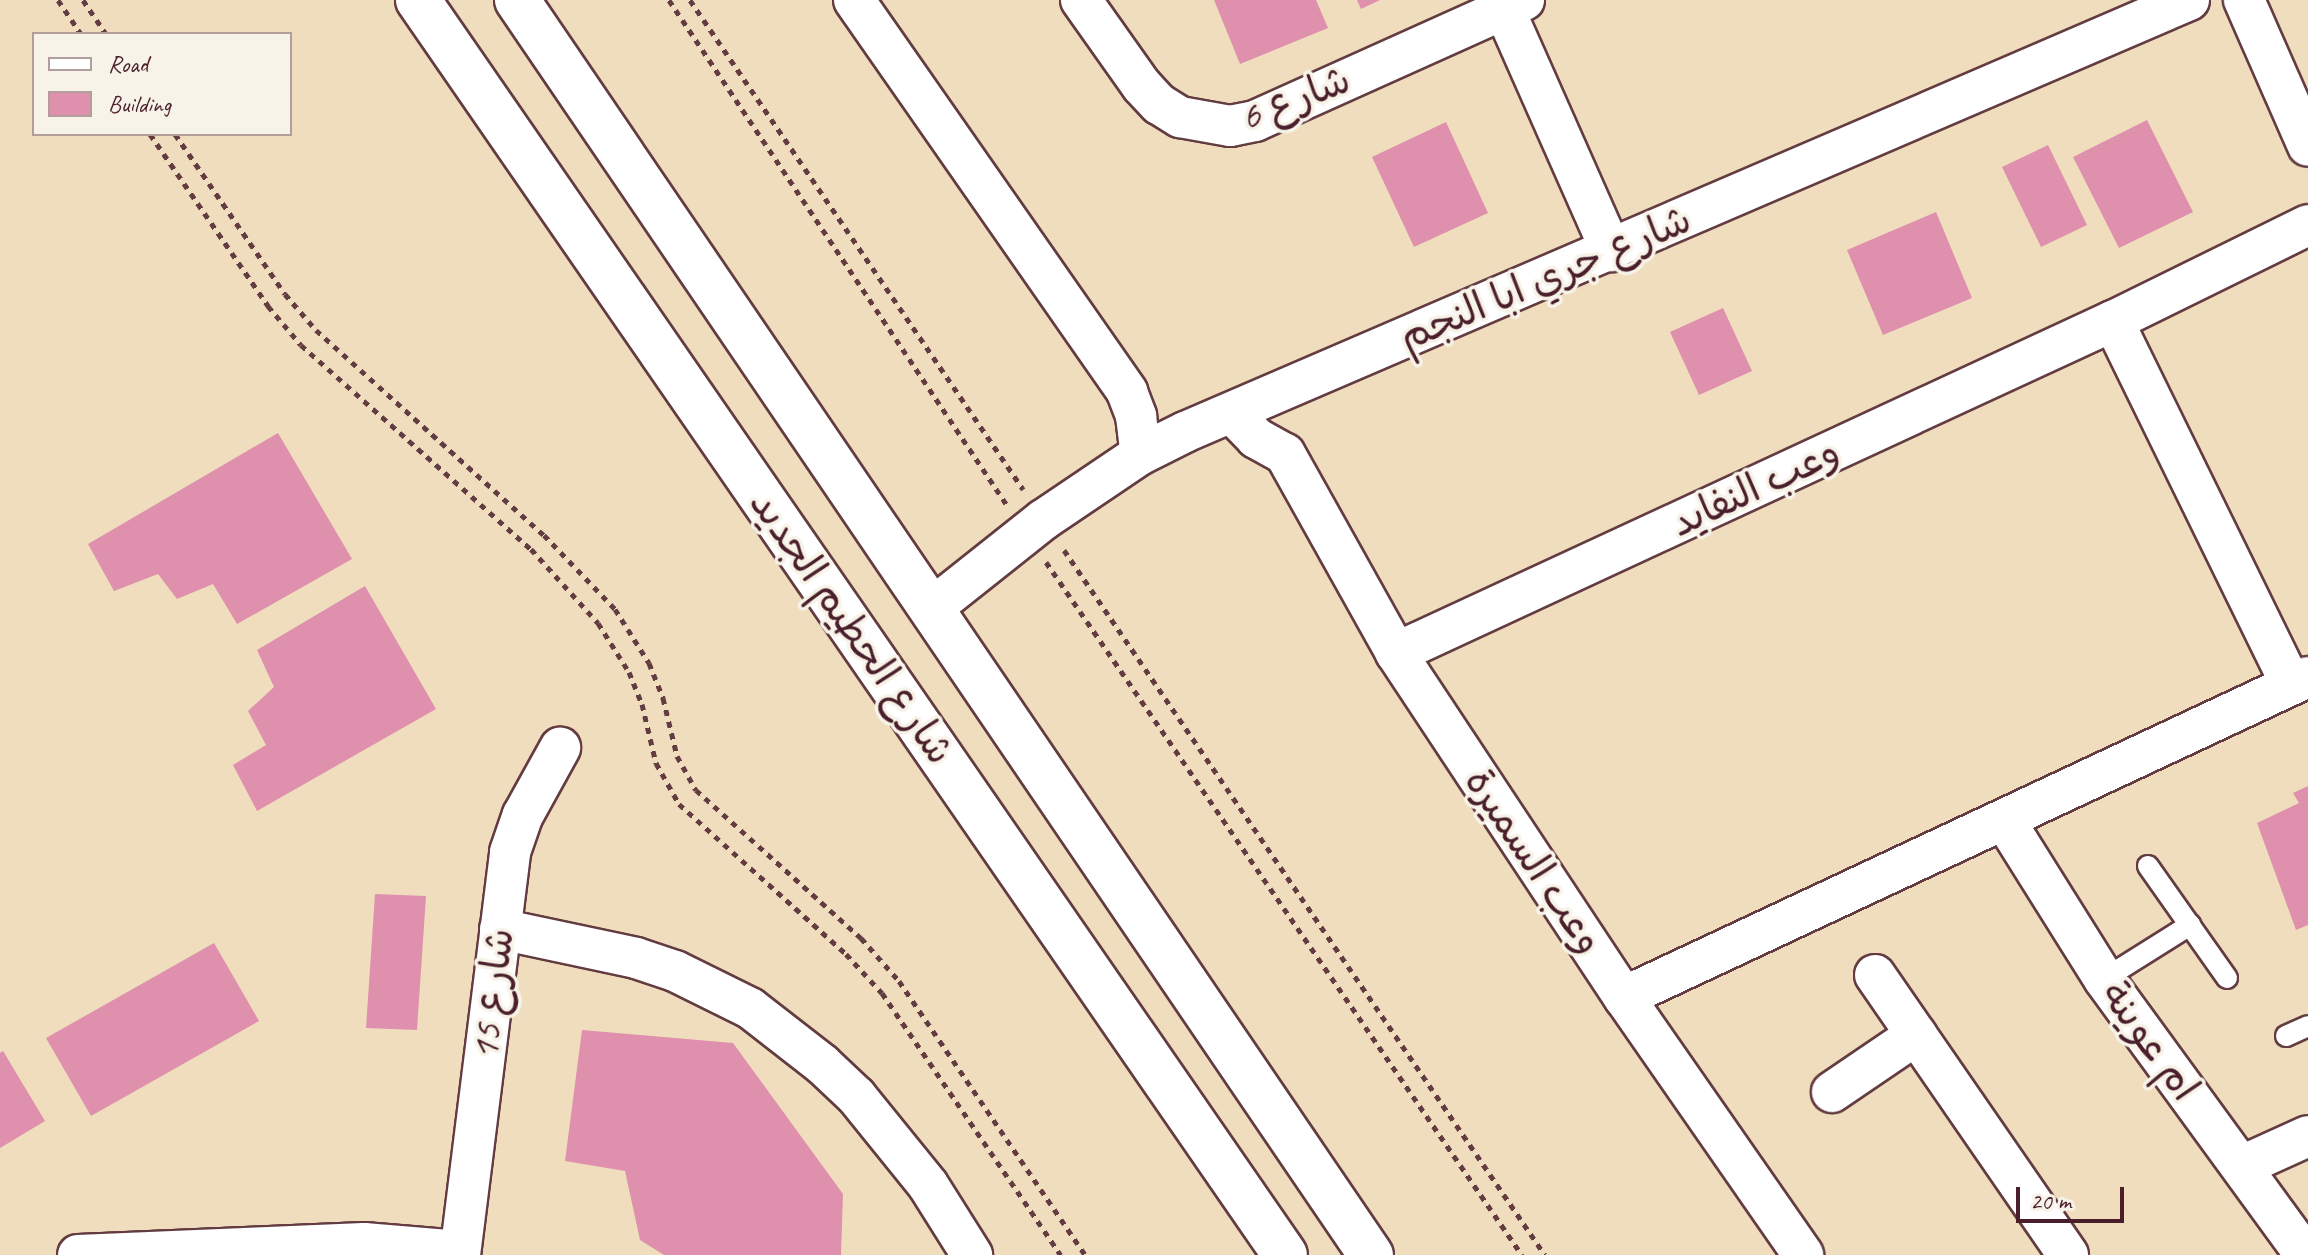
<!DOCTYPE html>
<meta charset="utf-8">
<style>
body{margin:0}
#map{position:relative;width:2308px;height:1255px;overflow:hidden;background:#f0ddbd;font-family:Caveat,"Playpen Sans Arabic",sans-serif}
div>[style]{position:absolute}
.building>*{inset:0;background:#de90ad}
.path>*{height:5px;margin-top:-2.5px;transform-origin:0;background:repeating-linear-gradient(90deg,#633c41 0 6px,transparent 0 12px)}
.roads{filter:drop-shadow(2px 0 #633c41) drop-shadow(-2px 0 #633c41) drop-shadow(0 2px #633c41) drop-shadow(0 -2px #633c41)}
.lane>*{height:20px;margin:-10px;padding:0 10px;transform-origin:10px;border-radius:10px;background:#fff}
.street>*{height:40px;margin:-20px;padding:0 20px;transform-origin:20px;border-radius:20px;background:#fff}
.primary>*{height:44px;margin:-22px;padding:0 22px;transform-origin:22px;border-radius:22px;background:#fff}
span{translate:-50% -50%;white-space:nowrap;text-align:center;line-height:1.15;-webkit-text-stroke:7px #f7f3e8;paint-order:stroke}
.street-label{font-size:40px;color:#4a1f2b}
.legend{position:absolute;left:32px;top:32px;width:260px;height:104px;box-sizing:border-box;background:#f7f3e8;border:2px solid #b29e9c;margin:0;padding:10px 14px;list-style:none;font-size:24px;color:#4a1f2b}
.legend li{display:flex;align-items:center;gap:16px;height:40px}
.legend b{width:40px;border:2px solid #b29e9c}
.scale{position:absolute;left:2016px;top:1187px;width:108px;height:36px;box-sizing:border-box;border:4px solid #4a1f2b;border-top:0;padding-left:10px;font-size:24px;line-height:28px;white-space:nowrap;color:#4a1f2b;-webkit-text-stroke:6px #f7f3e8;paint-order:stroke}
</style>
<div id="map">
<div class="building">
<i style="clip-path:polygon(1214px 0,1316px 0,1328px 28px,1240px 64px)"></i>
<i style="clip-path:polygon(1357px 0,1380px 0,1361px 9px)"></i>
<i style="clip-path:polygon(2147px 120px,2193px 212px,2119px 248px,2073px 157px)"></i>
<i style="clip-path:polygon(1446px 122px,1488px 213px,1414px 247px,1372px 157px)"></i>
<i style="clip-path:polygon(2048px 145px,2087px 225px,2041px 247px,2002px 167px)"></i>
<i style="clip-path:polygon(1936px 212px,1972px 298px,1883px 335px,1847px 250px)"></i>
<i style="clip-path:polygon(1723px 308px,1752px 371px,1699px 395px,1670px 332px)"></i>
<i style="clip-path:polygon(278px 433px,352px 559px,237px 624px,213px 584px,177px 599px,158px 574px,114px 591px,88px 544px)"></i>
<i style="clip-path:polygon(365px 586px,436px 709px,257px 811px,233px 765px,266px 745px,248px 711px,274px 687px,257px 650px)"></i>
<i style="clip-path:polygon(2308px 786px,2308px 925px,2296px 930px,2257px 823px,2299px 803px,2293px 793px)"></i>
<i style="clip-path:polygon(375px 894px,426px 896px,417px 1030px,366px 1028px)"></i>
<i style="clip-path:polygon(214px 943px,259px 1021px,91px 1116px,46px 1038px)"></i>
<i style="clip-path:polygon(582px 1030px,733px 1043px,843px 1194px,841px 1255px,664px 1255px,640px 1240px,625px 1171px,565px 1161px)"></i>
<i style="clip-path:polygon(3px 1051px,45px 1121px,0 1148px,0 1053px)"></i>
</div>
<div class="path">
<i style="left:58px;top:0;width:41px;rotate:55.9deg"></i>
<i style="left:83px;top:0;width:41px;rotate:55.9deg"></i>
<i style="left:669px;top:0;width:608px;rotate:56.21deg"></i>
<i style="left:690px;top:0;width:592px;rotate:55.75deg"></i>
<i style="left:150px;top:134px;width:209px;rotate:55.5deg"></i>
<i style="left:268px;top:306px;width:51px;rotate:49.8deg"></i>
<i style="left:301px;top:345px;width:307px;rotate:41.6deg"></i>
<i style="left:531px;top:549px;width:100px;rotate:47.8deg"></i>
<i style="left:598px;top:623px;width:58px;rotate:57.7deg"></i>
<i style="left:629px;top:672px;width:35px;rotate:68deg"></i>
<i style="left:642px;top:704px;width:61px;rotate:76.7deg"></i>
<i style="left:656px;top:763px;width:47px;rotate:60.7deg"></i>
<i style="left:679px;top:804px;width:224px;rotate:41.9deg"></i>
<i style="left:846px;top:954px;width:53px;rotate:47.3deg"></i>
<i style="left:882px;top:993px;width:317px;rotate:55.7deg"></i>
<i style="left:175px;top:134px;width:194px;rotate:55.5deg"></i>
<i style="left:285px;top:294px;width:48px;rotate:49.3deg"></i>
<i style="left:316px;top:330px;width:307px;rotate:42deg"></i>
<i style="left:544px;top:535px;width:103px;rotate:46.2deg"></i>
<i style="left:615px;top:609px;width:64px;rotate:57.8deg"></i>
<i style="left:649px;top:663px;width:38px;rotate:68deg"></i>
<i style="left:663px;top:698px;width:60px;rotate:76.4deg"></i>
<i style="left:677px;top:756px;width:39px;rotate:61deg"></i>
<i style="left:696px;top:790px;width:222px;rotate:41.9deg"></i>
<i style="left:861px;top:938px;width:57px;rotate:48.5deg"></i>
<i style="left:899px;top:981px;width:331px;rotate:55.8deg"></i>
<i style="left:1064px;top:550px;width:853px;rotate:55.7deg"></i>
<i style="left:1046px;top:562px;width:841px;rotate:55.52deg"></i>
</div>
<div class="roads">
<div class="lane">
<i style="left:2148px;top:866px;width:137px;rotate:54.8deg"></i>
<i style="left:2104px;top:979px;width:102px;rotate:-32.1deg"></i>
<i style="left:2286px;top:1036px;width:24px;rotate:-24deg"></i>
</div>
<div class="street">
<i style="left:854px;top:0;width:478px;rotate:55.1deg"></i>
<i style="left:1127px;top:392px;width:26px;rotate:69deg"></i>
<i style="left:1136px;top:416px;width:38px;rotate:83deg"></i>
<i style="left:1081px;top:0;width:105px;rotate:54.7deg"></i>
<i style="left:1142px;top:86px;width:25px;rotate:47deg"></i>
<i style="left:1159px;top:104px;width:25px;rotate:32deg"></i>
<i style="left:1180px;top:117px;width:51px;rotate:10.2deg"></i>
<i style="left:1230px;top:126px;width:25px;rotate:-11deg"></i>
<i style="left:1255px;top:121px;width:295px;rotate:-24.2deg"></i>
<i style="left:2244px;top:0;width:159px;rotate:66.3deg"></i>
<i style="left:1504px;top:9px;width:265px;rotate:66.1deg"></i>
<i style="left:2113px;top:321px;width:405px;rotate:63.9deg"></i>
<i style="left:1232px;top:413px;width:35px;rotate:46deg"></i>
<i style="left:1256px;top:438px;width:33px;rotate:29deg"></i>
<i style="left:1285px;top:454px;width:228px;rotate:60.8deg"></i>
<i style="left:1396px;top:653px;width:413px;rotate:56.5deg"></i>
<i style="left:1624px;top:997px;width:314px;rotate:55.2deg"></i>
<i style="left:931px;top:609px;width:143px;rotate:-38.5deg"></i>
<i style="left:1043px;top:520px;width:118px;rotate:-34deg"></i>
<i style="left:1141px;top:454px;width:49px;rotate:-26.6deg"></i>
<i style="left:1185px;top:432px;width:1093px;rotate:-23.28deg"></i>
<i style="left:1396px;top:653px;width:790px;rotate:-24.85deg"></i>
<i style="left:2113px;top:321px;width:217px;rotate:-26.2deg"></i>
<i style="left:2005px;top:821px;width:186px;rotate:57.9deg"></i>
<i style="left:2104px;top:979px;width:341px;rotate:53.9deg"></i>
<i style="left:500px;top:929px;width:139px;rotate:12deg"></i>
<i style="left:636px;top:958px;width:41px;rotate:18.4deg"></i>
<i style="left:675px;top:971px;width:84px;rotate:26.3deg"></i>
<i style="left:750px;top:1008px;width:91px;rotate:37.9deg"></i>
<i style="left:822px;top:1064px;width:47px;rotate:43.3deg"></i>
<i style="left:856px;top:1096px;width:114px;rotate:51deg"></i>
<i style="left:928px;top:1185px;width:83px;rotate:57.8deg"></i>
<i style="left:1875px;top:975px;width:340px;rotate:55.4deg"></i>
<i style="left:1624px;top:997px;width:755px;rotate:-25.07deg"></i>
<i style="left:1832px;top:1092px;width:102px;rotate:-34.2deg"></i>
<i style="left:2242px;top:1166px;width:72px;rotate:-24.4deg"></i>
<i style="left:78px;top:1255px;width:286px;rotate:-2.4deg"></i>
<i style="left:364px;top:1243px;width:96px;rotate:4.8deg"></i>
<i style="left:460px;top:1255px;width:406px;rotate:-82.9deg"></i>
<i style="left:510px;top:852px;width:39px;rotate:-71deg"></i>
<i style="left:523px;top:815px;width:77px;rotate:-61.1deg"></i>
</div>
<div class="primary">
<i style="left:418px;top:0;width:1525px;rotate:55.36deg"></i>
<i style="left:517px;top:0;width:1518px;rotate:55.77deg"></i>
</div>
</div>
<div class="street-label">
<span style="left:1295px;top:98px;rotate:-21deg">شارع 6</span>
<span style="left:1545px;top:278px;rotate:-23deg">شارع جري ابا النجم</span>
<span style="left:1755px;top:487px;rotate:-25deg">وعب النفايد</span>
<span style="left:852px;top:627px;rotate:55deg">شارع الحطيم الجديد</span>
<span style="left:1534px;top:861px;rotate:56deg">وعب السميرة</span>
<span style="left:492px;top:994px;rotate:-83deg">شارع 15</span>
<span style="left:2150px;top:1041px;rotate:54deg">ام عوينة</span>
</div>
<ul class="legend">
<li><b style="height:10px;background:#fff"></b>Road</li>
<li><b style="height:22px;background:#de90ad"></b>Building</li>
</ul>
<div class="scale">20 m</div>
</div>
